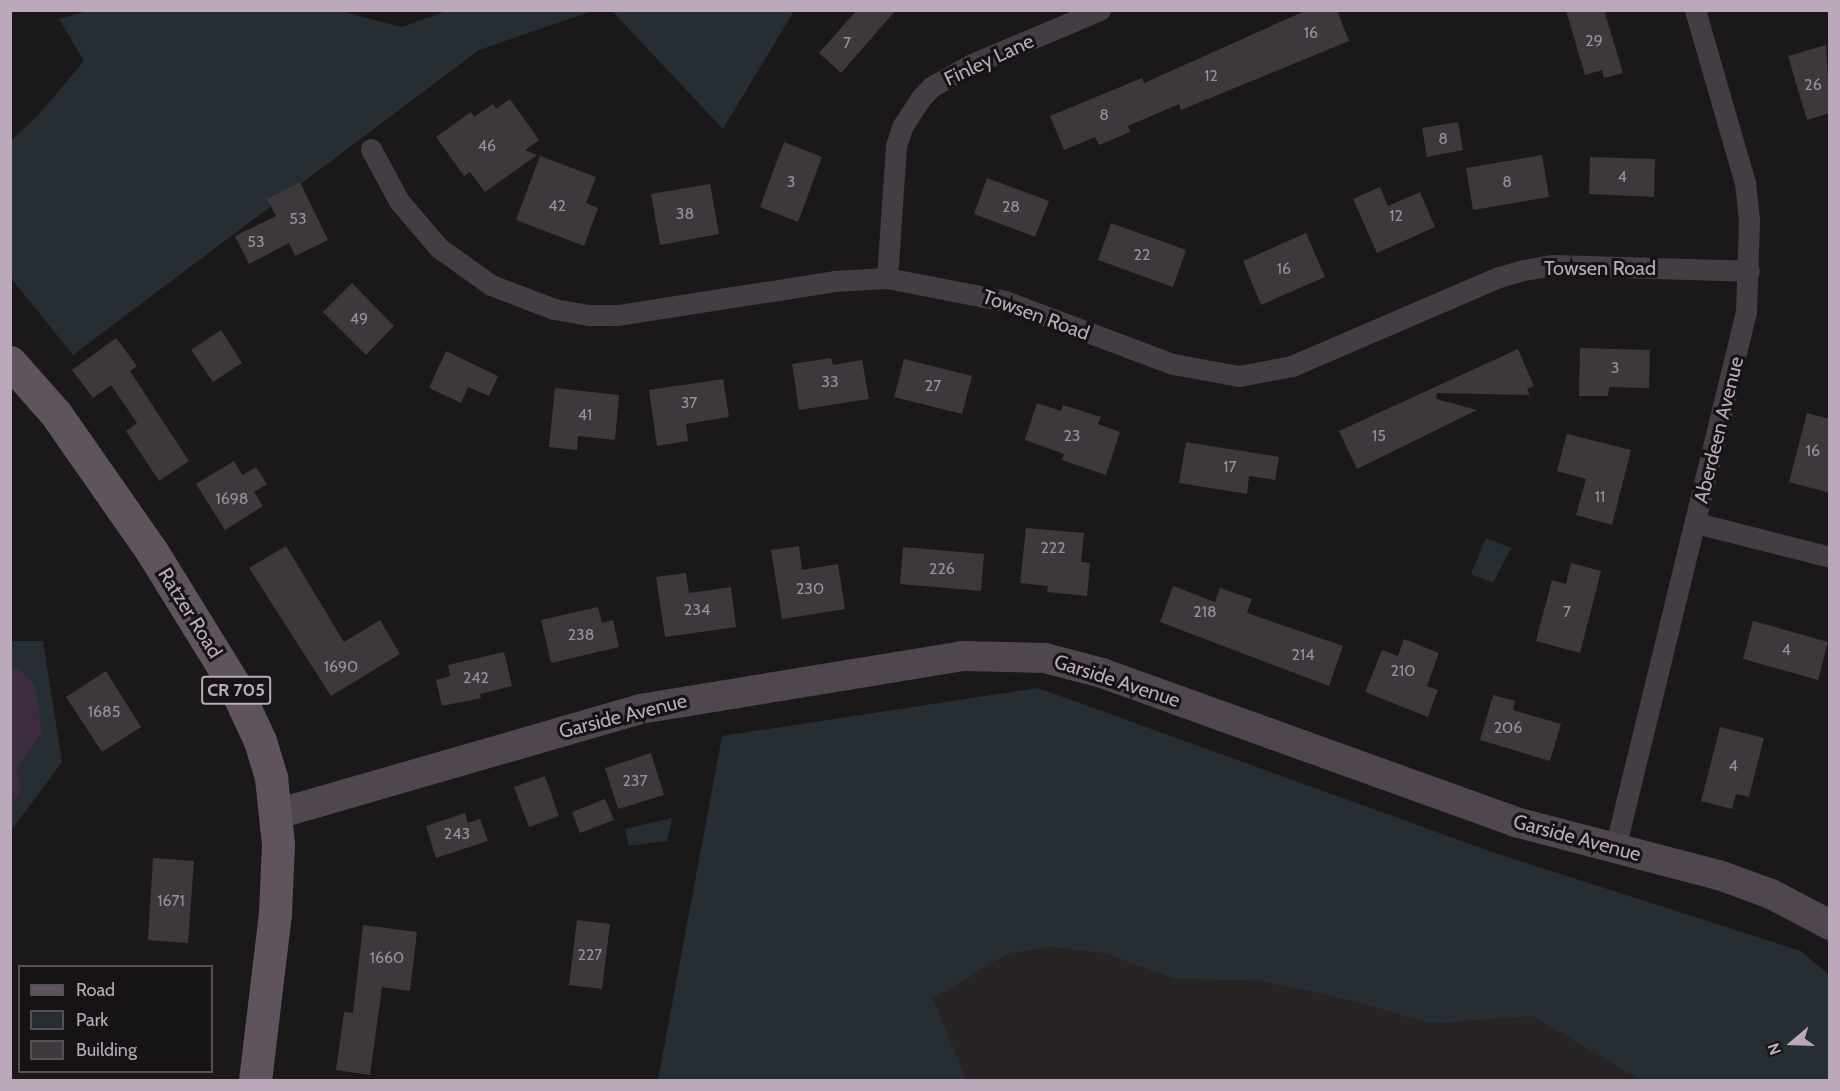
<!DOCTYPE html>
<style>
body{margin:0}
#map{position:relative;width:1840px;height:1091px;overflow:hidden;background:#1b181a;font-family:Cabin,sans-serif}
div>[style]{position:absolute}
.built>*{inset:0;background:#282426}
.green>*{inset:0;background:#272e33}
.water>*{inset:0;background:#3c2c40}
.building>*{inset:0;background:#3d383b}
.street>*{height:21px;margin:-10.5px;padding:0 10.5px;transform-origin:10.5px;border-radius:10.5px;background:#453d44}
.secondary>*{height:30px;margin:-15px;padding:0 15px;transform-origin:15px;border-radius:15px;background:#50464f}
.primary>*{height:33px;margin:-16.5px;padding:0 16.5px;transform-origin:16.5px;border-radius:16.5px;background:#5f545e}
span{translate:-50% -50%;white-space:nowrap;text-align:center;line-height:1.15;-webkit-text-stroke:6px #161315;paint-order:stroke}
.number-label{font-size:16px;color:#9c8d9b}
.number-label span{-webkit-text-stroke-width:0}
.shield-label span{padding:2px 4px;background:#161315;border:2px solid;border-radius:4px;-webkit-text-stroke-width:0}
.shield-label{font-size:18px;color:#bba9bb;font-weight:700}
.street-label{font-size:20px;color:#bba9bb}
.frame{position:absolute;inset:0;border:12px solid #bba9bb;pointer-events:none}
.legend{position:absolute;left:18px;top:965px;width:195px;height:108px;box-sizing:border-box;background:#161315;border:2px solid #584f57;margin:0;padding:8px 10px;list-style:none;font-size:18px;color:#bba9bb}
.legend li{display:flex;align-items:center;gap:12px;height:30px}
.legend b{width:30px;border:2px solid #584f57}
.north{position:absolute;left:1762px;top:1013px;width:60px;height:60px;-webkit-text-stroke:4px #161315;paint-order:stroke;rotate:251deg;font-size:16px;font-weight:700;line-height:24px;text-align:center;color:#bba9bb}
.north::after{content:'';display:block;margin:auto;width:21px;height:27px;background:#bba9bb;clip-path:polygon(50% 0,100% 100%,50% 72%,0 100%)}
</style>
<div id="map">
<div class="built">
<i style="clip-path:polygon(1051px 947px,1103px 953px,1175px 979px,1261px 981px,1358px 1002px,1430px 1024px,1532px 1016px,1641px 1080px,800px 1080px,1007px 954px)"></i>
</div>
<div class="green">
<i style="clip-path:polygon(92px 10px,336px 10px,402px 27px,446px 11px,592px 11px,479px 50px,73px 355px,11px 278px,11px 141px,41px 112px,84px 61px,59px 19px)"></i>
<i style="clip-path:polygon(612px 11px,794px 11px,723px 129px)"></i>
<i style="clip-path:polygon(1486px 538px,1511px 548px,1493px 583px,1471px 574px)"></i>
<i style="clip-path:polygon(11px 641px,43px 641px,62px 762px,11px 831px)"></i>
<i style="clip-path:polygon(1038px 688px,1492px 852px,1801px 951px,1829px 975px,1829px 1080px,1641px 1080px,1532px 1016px,1430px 1024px,1358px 1002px,1261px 981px,1175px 979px,1103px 953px,1051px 947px,1007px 954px,933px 999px,966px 1080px,658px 1080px,722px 736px)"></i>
<i style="clip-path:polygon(672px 818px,667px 841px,629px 846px,625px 829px)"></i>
</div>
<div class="water">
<i style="clip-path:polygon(11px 667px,19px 669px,35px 686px,42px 733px,17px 767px,20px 792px,11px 805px)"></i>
</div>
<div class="building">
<i style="clip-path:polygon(857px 10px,896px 10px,841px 73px,819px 53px)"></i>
<i style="clip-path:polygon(1307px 10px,1337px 10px,1349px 41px,1181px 110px,1179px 104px,1128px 126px,1130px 132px,1099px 145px,1095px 137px,1064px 150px,1050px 116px,1142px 78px,1144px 83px)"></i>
<i style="clip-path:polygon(1566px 10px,1604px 10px,1623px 73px,1604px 78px,1602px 70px,1585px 75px)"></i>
<i style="clip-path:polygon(1826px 45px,1830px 113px,1807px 120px,1788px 56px)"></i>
<i style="clip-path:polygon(510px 99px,539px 140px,525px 150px,537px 155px,485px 192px,470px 172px,464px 176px,436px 137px,471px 112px,474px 117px,493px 104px,496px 109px)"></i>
<i style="clip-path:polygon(1458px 122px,1463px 150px,1427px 157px,1422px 128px)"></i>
<i style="clip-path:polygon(784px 142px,822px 157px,798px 222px,760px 207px)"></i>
<i style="clip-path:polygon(1542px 155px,1549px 197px,1473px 210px,1466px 168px)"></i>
<i style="clip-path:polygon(540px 156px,596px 177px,586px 203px,598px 208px,584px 246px,516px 220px)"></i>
<i style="clip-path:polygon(1590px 157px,1655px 159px,1654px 197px,1589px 194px)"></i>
<i style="clip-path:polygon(987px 178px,1049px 201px,1035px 237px,974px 214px)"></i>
<i style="clip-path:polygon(300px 182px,328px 240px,295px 256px,289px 243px,249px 264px,235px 236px,276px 216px,267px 199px)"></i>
<i style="clip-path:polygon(710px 184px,719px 234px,660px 245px,651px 194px)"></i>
<i style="clip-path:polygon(1380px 187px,1388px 206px,1420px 192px,1435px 227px,1377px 253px,1353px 199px)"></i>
<i style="clip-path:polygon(1111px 223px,1186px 250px,1173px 287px,1098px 260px)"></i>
<i style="clip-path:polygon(1306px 233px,1325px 277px,1261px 305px,1243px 261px)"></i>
<i style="clip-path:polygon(352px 283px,394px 326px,366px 355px,323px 312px)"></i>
<i style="clip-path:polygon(221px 330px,242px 363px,213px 382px,191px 350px)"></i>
<i style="clip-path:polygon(116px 338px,137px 366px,130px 371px,189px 461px,159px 481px,126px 431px,137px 423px,111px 385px,93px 398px,72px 370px)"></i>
<i style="clip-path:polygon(1580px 348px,1650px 350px,1649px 388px,1609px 387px,1608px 396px,1579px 396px)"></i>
<i style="clip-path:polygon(1518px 349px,1534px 386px,1527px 389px,1530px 395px,1437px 393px,1436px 399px,1477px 410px,1357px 469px,1339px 431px)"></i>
<i style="clip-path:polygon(446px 351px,498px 376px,489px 396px,468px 387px,461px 403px,429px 388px)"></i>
<i style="clip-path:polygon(831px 358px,833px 365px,862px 360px,869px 399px,799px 410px,792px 364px)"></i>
<i style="clip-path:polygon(904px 359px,972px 376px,962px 414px,894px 397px)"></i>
<i style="clip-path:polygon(723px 379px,729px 417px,686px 424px,688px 441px,657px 446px,649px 390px)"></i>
<i style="clip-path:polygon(555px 388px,619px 395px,615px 440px,578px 436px,577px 450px,549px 447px)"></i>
<i style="clip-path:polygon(1037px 403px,1061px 411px,1063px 405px,1101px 417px,1098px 424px,1120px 432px,1106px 475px,1062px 460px,1064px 454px,1025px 440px)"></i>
<i style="clip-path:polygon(1807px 413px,1830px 419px,1830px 493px,1789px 482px)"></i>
<i style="clip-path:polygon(1567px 434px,1631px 450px,1612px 525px,1576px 515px,1586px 479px,1557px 471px)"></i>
<i style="clip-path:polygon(1186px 442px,1279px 457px,1275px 480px,1249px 476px,1247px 494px,1179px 483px)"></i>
<i style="clip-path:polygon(234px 461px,242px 475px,256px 467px,267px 484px,254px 492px,263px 506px,225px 530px,196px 484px)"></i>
<i style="clip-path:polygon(1026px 528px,1084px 533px,1081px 562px,1090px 563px,1087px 596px,1047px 592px,1048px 586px,1020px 583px)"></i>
<i style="clip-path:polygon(286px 546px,344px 642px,380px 620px,400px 654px,331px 696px,249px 568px)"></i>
<i style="clip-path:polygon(799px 546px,802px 570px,838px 564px,845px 609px,782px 619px,771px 550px)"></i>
<i style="clip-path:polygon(903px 547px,984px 554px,981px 591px,900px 584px)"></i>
<i style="clip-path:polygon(1571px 563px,1601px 571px,1580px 653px,1536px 641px,1552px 580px,1566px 584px)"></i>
<i style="clip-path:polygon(686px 573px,689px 593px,731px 587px,736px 627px,665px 637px,656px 577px)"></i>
<i style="clip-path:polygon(1173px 586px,1215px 602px,1220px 588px,1252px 599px,1247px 613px,1343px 646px,1329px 686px,1160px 622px)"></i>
<i style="clip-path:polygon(598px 607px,602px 623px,613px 620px,619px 647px,551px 663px,541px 620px)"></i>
<i style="clip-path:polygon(1753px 621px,1828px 642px,1818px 680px,1743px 659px)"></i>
<i style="clip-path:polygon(1404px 639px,1439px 653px,1427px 686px,1438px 690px,1428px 717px,1365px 692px,1382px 650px,1398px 656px)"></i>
<i style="clip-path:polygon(504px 652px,512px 686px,480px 694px,481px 698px,442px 706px,436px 680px,450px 676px,448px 665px)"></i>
<i style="clip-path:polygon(106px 671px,141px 727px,102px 752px,66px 697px)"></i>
<i style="clip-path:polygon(1493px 695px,1515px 701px,1513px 710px,1561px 724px,1550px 761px,1480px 740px)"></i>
<i style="clip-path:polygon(1720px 727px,1764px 738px,1749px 797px,1736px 794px,1732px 809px,1701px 801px)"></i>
<i style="clip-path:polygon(651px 753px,664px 795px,618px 809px,605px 768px)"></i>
<i style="clip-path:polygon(545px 776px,559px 816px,529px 827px,514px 787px)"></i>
<i style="clip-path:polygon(605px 799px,614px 820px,580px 833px,572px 812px)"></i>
<i style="clip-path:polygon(465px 813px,468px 823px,480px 819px,488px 841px,436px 858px,426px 826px)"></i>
<i style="clip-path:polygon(153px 858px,194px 861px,188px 943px,148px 940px)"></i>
<i style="clip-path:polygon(577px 920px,610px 924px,602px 989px,569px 985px)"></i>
<i style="clip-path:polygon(363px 925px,417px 932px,410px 991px,382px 987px,370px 1075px,336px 1070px,344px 1012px,353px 1013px)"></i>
</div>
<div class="street">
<i style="left:371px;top:149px;width:59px;rotate:61.7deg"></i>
<i style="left:399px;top:201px;width:62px;rotate:49.6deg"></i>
<i style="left:439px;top:248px;width:64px;rotate:35.4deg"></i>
<i style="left:491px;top:285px;width:67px;rotate:20.9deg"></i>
<i style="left:554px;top:309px;width:36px;rotate:10deg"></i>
<i style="left:589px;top:315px;width:29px"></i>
<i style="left:618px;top:315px;width:219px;rotate:-8.9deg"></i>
<i style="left:834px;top:281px;width:53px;rotate:-3.2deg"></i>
<i style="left:887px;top:278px;width:120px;rotate:11deg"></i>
<i style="left:1005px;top:301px;width:179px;rotate:20.6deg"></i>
<i style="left:1173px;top:364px;width:67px;rotate:10.3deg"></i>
<i style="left:1239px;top:376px;width:54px;rotate:-10.7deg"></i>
<i style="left:1292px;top:366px;width:225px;rotate:-23.3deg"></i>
<i style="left:1499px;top:277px;width:26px;rotate:-16deg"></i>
<i style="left:1524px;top:270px;width:28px;rotate:-10deg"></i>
<i style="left:1552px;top:265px;width:197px;rotate:1.7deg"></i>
<i style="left:887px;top:278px;width:132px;rotate:-86.1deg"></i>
<i style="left:896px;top:146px;width:20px;rotate:-72deg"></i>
<i style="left:902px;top:127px;width:33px;rotate:-57deg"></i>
<i style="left:920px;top:99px;width:16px;rotate:-47deg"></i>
<i style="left:931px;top:87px;width:47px;rotate:-29.3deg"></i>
<i style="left:972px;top:64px;width:139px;rotate:-22.9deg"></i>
<i style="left:1696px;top:523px;width:138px;rotate:14.2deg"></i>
<i style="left:1615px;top:848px;width:552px;rotate:-76.27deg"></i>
<i style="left:1746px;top:312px;width:92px;rotate:-88.1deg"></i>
<i style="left:1749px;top:220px;width:37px;rotate:-96deg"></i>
<i style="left:1745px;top:183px;width:180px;rotate:-106.1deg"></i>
</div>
<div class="secondary">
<i style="left:277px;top:814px;width:378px;rotate:-16.1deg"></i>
<i style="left:640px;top:709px;width:326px;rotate:-9.3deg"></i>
<i style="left:962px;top:656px;width:83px;rotate:1.4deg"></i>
<i style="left:1045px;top:658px;width:59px;rotate:14.7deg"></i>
<i style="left:1102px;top:673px;width:439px;rotate:19.8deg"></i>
<i style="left:1515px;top:822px;width:211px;rotate:14.6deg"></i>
<i style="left:1719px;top:875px;width:55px;rotate:20.1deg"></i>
<i style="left:1771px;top:894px;width:67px;rotate:27.7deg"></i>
</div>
<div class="primary">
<i style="left:10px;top:362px;width:69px;rotate:48.5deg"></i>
<i style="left:56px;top:414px;width:166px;rotate:55.1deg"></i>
<i style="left:151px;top:550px;width:156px;rotate:58.3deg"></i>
<i style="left:233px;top:683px;width:64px;rotate:65deg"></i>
<i style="left:260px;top:741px;width:39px;rotate:73deg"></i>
<i style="left:271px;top:778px;width:66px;rotate:83.9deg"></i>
<i style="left:278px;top:844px;width:69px;rotate:92.5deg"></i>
<i style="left:275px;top:913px;width:168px;rotate:96.8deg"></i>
</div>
<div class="number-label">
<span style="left:1311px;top:33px">16</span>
<span style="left:1594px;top:41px">29</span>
<span style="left:847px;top:43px">7</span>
<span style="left:1211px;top:76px">12</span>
<span style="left:1813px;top:85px">26</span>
<span style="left:1104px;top:115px">8</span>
<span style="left:1443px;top:139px">8</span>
<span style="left:487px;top:146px">46</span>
<span style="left:1622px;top:177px">4</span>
<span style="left:791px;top:182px">3</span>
<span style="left:1507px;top:182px">8</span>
<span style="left:557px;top:206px">42</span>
<span style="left:1011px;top:207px">28</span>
<span style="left:685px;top:214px">38</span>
<span style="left:1396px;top:216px">12</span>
<span style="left:298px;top:219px">53</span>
<span style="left:256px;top:242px">53</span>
<span style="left:1142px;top:255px">22</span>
<span style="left:1284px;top:269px">16</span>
<span style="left:359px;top:319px">49</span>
<span style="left:1615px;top:368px">3</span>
<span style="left:830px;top:382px">33</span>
<span style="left:933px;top:386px">27</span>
<span style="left:689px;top:403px">37</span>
<span style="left:585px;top:415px">41</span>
<span style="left:1072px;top:436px">23</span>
<span style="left:1379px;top:436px">15</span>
<span style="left:1813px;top:451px">16</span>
<span style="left:1230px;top:467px">17</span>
<span style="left:1600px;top:497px">11</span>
<span style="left:232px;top:499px">1698</span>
<span style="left:1053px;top:548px">222</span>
<span style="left:942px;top:569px">226</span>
<span style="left:810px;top:589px">230</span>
<span style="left:697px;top:610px">234</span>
<span style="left:1205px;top:612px">218</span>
<span style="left:1567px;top:612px">7</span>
<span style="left:581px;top:635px">238</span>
<span style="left:1786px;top:650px">4</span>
<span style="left:1303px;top:655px">214</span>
<span style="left:341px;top:667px">1690</span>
<span style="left:1403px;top:671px">210</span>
<span style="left:476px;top:678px">242</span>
<span style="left:104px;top:712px">1685</span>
<span style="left:1508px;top:728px">206</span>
<span style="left:1733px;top:766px">4</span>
<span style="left:635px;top:781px">237</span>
<span style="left:457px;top:834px">243</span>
<span style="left:171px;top:901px">1671</span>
<span style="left:590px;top:955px">227</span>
<span style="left:387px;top:958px">1660</span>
</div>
<div class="shield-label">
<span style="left:236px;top:690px">CR 705</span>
</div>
<div class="street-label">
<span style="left:989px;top:60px;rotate:-25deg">Finley Lane</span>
<span style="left:1600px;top:268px">Towsen Road</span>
<span style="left:1036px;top:315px;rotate:20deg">Towsen Road</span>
<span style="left:1719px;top:430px;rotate:-76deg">Aberdeen Avenue</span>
<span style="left:190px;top:613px;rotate:58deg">Ratzer Road</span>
<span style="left:1117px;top:681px;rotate:18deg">Garside Avenue</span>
<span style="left:623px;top:716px;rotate:-14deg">Garside Avenue</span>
<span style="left:1577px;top:838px;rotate:15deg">Garside Avenue</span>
</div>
<div class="frame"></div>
<ul class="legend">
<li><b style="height:8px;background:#5f545e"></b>Road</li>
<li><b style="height:16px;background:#272e33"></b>Park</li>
<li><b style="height:16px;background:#3d383b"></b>Building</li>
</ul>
<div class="north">N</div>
</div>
